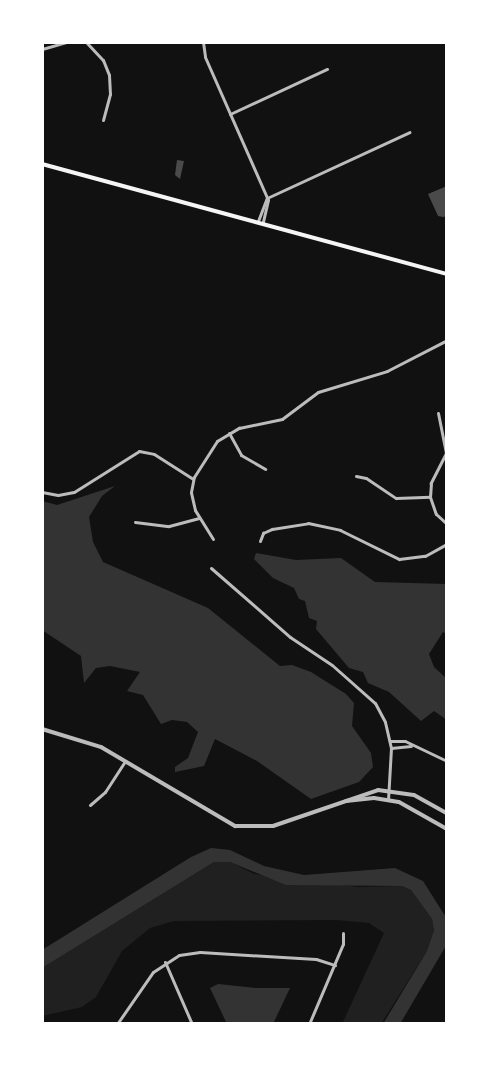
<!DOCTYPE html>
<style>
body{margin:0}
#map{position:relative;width:489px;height:1066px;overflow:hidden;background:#111;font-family:"PT Sans",sans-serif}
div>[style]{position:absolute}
.green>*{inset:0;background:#202020}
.water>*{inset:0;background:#333}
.building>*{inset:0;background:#4a4a4a}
.minor>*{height:3px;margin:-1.5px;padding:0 1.5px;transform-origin:1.5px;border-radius:1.5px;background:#bcbcbc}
.tertiary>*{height:4px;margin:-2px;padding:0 2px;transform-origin:2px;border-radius:2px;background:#bcbcbc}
.secondary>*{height:4px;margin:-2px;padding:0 2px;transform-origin:2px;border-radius:2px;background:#f5f5f5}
span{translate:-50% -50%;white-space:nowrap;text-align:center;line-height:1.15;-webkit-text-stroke:5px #fff;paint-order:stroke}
.frame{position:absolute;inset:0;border:44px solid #fff;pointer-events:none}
</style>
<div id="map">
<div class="green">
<i style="clip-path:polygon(214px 862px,230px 862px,254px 874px,359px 887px,402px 886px,411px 890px,432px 919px,434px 930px,427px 951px,381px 1024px,342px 1024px,384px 933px,369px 923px,336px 920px,174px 921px,150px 928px,122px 951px,96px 997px,82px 1007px,42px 1016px,42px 968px)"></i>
</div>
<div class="water">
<i style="clip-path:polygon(115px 486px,102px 496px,89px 517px,93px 542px,103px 562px,208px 608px,280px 666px,292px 665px,311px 672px,346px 694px,354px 703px,352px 726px,371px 753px,373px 767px,359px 782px,311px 799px,257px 761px,215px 739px,204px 766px,175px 772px,175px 767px,188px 758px,198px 732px,187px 722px,172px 720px,161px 724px,143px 695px,127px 691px,140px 672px,110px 666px,96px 668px,84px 683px,81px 656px,42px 630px,42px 501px,57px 505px)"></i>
<i style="clip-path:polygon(256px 553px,296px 560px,341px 558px,375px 582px,447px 584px,447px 634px,443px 632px,429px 654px,434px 667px,447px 679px,447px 720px,434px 711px,421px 721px,389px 692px,368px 683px,363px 672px,349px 668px,316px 629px,317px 621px,309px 618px,305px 601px,299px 599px,294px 588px,273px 578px,254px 559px)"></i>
<i style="clip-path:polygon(211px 848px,230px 850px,264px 866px,304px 875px,395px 868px,423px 881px,447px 919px,447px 944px,400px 1024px,383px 1024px,427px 951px,434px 930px,432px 919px,411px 890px,402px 886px,286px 885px,230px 862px,214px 862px,42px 968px,42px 950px,191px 857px)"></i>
<i style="clip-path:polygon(218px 984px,257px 988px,290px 988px,273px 1024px,227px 1024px,210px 988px)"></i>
</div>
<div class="building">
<i style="clip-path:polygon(177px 160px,184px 161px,180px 179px,175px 175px)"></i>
<i style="clip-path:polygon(447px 186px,447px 216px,443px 217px,438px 216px,428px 194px)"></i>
</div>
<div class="minor">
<i style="left:86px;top:42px;width:25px;rotate:47deg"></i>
<i style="left:103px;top:60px;width:16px;rotate:68deg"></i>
<i style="left:109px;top:75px;width:19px;rotate:87deg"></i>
<i style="left:110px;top:94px;width:27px;rotate:105deg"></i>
<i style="left:203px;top:42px;width:15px;rotate:82deg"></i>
<i style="left:205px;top:57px;width:156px;rotate:66.2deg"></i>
<i style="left:268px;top:200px;width:23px;rotate:103deg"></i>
<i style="left:42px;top:49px;width:26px;rotate:-16deg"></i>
<i style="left:230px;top:114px;width:107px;rotate:-24.9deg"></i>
<i style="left:267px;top:198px;width:157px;rotate:-24.8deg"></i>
<i style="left:258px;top:221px;width:25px;rotate:-69deg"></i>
<i style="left:438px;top:413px;width:41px;rotate:78.7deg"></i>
<i style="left:446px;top:453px;width:34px;rotate:117deg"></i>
<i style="left:431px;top:483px;width:14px;rotate:94deg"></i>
<i style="left:430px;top:497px;width:18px;rotate:71deg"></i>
<i style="left:436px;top:514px;width:15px;rotate:42deg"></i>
<i style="left:229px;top:433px;width:25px;rotate:61deg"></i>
<i style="left:241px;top:455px;width:28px;rotate:30deg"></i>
<i style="left:356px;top:476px;width:10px;rotate:11deg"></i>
<i style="left:366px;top:478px;width:36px;rotate:34deg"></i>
<i style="left:396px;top:498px;width:34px;rotate:-2deg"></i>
<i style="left:42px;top:492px;width:16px;rotate:11deg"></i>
<i style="left:58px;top:495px;width:16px;rotate:-11deg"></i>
<i style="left:74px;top:492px;width:77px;rotate:-32.2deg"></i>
<i style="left:139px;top:451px;width:15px;rotate:11deg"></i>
<i style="left:154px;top:454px;width:46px;rotate:32.7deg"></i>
<i style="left:135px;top:522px;width:34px;rotate:7deg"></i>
<i style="left:169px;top:526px;width:31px;rotate:-15deg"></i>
<i style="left:213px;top:539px;width:34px;rotate:-122deg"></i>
<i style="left:195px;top:510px;width:18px;rotate:-103deg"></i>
<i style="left:191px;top:492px;width:15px;rotate:-79deg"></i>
<i style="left:194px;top:477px;width:43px;rotate:-57.4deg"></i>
<i style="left:217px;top:441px;width:26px;rotate:-31deg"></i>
<i style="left:239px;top:428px;width:44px;rotate:-11.8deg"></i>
<i style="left:282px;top:419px;width:45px;rotate:-36.9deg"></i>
<i style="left:318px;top:392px;width:72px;rotate:-16.9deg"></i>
<i style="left:387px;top:371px;width:68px;rotate:-27.3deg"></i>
<i style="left:260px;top:541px;width:9px;rotate:-69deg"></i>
<i style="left:263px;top:533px;width:10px;rotate:-24deg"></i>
<i style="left:272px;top:529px;width:36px;rotate:-9deg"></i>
<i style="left:308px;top:523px;width:33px;rotate:12deg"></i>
<i style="left:340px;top:530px;width:66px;rotate:26.2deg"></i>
<i style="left:399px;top:559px;width:26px;rotate:-7deg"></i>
<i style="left:425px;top:556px;width:25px;rotate:-29deg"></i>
<i style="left:211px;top:568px;width:105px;rotate:41.1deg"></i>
<i style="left:290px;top:637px;width:50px;rotate:33.7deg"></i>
<i style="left:332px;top:665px;width:57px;rotate:41.5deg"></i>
<i style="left:375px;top:703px;width:21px;rotate:62deg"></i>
<i style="left:385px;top:722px;width:27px;rotate:77deg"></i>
<i style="left:391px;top:748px;width:52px;rotate:93.3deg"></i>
<i style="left:390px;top:741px;width:15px"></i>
<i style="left:405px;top:741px;width:47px;rotate:25.5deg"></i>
<i style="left:391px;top:748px;width:20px;rotate:-6deg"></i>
<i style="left:90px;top:805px;width:20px;rotate:-41deg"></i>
<i style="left:105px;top:792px;width:37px;rotate:-57deg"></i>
<i style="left:165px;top:962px;width:68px;rotate:66.5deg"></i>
<i style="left:117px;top:1024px;width:63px;rotate:-55.3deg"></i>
<i style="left:153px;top:972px;width:31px;rotate:-33deg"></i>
<i style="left:179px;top:955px;width:21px;rotate:-8deg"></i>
<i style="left:200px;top:952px;width:116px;rotate:3.5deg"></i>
<i style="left:316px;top:959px;width:20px;rotate:18deg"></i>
<i style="left:309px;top:1024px;width:87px;rotate:-67deg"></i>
<i style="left:343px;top:944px;width:11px;rotate:-90deg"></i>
</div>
<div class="tertiary">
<i style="left:42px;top:729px;width:62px;rotate:17deg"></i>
<i style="left:101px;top:747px;width:156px;rotate:30.5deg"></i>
<i style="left:235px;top:826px;width:38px"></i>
<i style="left:273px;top:826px;width:111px;rotate:-18.9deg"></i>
<i style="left:378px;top:790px;width:36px;rotate:8deg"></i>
<i style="left:414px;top:795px;width:38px;rotate:29deg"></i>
<i style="left:346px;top:801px;width:28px;rotate:-6deg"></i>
<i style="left:374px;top:798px;width:25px;rotate:9deg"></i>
<i style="left:399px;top:802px;width:55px;rotate:29.4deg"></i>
</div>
<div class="secondary">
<i style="left:42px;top:164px;width:420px;rotate:15.2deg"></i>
</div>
<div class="frame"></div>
</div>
